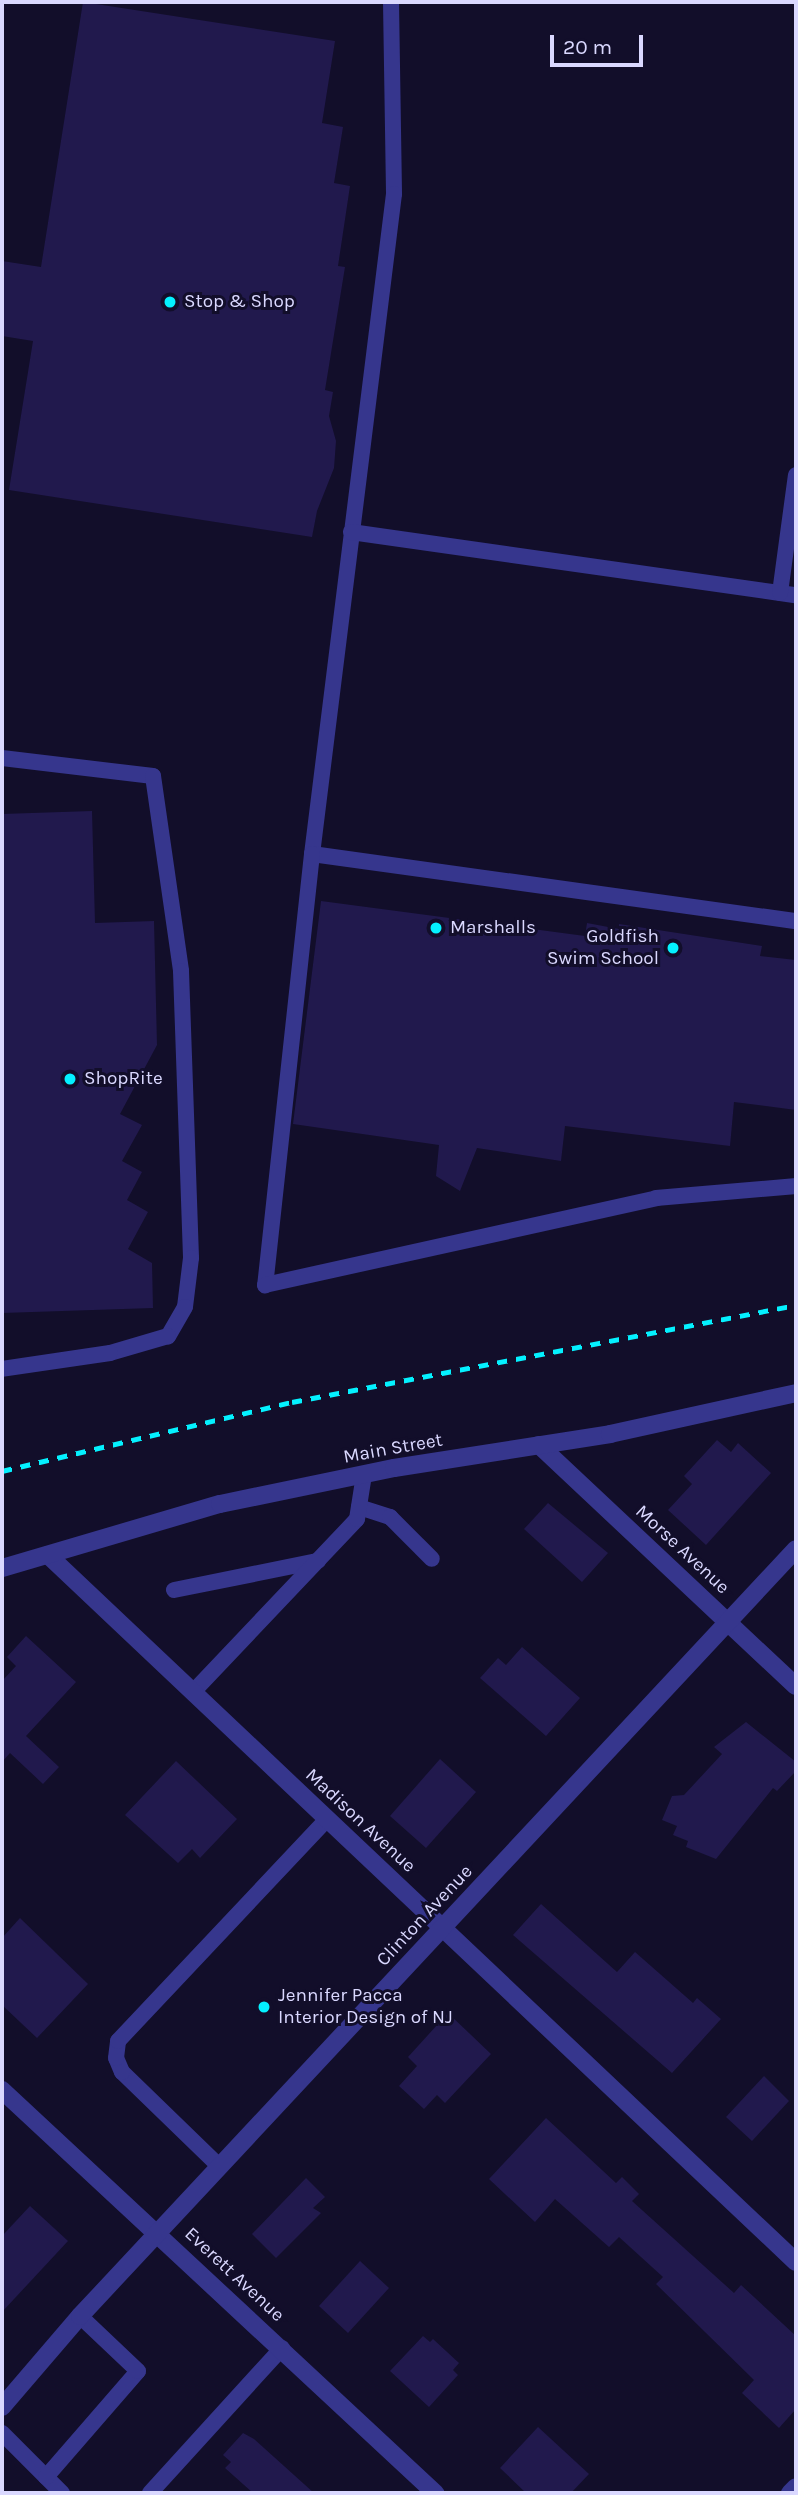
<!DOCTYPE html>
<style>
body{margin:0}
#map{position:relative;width:798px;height:2495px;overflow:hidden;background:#120e2a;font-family:Karla,sans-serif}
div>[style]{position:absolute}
.building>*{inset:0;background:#21194d}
.service>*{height:16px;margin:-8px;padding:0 8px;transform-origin:8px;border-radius:8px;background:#36368d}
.minor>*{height:18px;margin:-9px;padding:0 9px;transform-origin:9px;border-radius:9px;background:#36368d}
.rail>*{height:5px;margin-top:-2.5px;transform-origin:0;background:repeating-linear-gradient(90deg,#04f1ff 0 10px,transparent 0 19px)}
.dots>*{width:19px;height:19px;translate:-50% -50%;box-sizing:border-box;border:4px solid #120e2a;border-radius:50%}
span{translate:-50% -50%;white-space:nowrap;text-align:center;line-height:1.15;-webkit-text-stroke:6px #120e2a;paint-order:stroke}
.poi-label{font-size:19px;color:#dad8ff}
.left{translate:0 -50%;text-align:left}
.right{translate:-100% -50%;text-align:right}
.street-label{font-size:19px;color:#dad8ff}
.frame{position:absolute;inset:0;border:4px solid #dad8ff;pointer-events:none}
.scale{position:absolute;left:550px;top:35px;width:93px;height:32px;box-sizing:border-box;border:4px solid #dad8ff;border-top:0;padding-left:9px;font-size:21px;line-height:24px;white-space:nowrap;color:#dad8ff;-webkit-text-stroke:5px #120e2a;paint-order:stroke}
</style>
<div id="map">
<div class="building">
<i style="clip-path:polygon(83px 2px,335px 41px,322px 123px,343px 127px,334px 183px,350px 186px,338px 266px,345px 267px,325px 390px,333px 392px,329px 416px,336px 441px,334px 468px,317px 511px,312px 537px,9px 490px,33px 341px,2px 336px,2px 261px,41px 267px)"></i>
<i style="clip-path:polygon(92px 811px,95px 923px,154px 921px,157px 1045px,120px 1114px,142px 1125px,122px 1161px,142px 1172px,127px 1200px,148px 1212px,128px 1249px,152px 1263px,153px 1308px,2px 1313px,2px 814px)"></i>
<i style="clip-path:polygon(321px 901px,585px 936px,587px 923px,619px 929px,619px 924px,762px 946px,760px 956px,796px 960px,796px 1110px,734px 1102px,730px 1146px,565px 1126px,561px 1161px,477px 1148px,460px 1191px,436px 1176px,439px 1145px,293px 1124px)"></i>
<i style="clip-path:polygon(717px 1440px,731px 1452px,738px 1443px,771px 1473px,706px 1545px,668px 1510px,692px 1484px,684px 1476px)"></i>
<i style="clip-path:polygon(548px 1503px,608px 1553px,582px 1582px,524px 1529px)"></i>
<i style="clip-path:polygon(26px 1636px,76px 1682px,26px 1736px,59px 1767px,43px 1784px,10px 1753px,2px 1762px,2px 1681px,16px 1666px,7px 1657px)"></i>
<i style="clip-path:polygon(522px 1647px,580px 1698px,546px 1736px,480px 1678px,498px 1658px,506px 1665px)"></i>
<i style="clip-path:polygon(746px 1722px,796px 1762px,796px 1771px,777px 1791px,773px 1788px,716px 1859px,686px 1847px,688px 1841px,673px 1835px,677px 1826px,662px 1820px,672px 1796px,684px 1795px,722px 1754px,714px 1747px)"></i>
<i style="clip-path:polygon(440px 1759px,476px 1792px,426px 1848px,390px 1816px)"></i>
<i style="clip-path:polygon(176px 1761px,237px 1819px,200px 1858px,192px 1849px,178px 1863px,125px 1815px)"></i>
<i style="clip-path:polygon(541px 1904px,617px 1972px,635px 1952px,693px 2003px,697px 1998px,721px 2019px,672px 2073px,513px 1935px)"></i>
<i style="clip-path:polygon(20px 1918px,88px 1984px,37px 2038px,2px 2005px,2px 1938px)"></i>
<i style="clip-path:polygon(448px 2013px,491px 2054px,445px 2103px,437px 2095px,424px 2109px,399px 2086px,417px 2066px,408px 2057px)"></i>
<i style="clip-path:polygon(764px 2076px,789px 2101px,752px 2141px,726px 2117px)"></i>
<i style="clip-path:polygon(546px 2118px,616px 2183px,622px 2177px,639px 2194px,632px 2201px,734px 2293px,741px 2285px,796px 2336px,796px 2409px,779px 2428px,742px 2393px,754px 2380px,656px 2284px,663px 2277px,619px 2237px,609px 2247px,555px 2199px,535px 2222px,489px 2179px)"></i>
<i style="clip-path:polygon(306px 2178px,325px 2197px,313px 2208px,321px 2213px,276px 2258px,252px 2234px)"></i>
<i style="clip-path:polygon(30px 2206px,68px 2241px,2px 2312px,2px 2236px)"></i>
<i style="clip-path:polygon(360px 2261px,389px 2288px,348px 2333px,319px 2306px)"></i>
<i style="clip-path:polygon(423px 2336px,430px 2342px,433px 2339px,459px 2363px,453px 2370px,458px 2375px,429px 2407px,390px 2371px)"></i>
<i style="clip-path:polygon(538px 2427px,589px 2474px,571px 2493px,526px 2493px,500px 2468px)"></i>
<i style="clip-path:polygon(243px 2433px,254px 2439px,314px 2493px,253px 2493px,225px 2468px,231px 2462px,223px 2455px)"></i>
</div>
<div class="service">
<i style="left:391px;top:2px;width:192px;rotate:89.1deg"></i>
<i style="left:394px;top:194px;width:665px;rotate:97.08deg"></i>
<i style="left:312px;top:854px;width:489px;rotate:7.9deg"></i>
<i style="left:351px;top:532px;width:449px;rotate:8.1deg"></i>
<i style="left:780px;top:593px;width:119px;rotate:-82.3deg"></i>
<i style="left:2px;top:758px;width:152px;rotate:6.8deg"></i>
<i style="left:153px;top:776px;width:197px;rotate:81.8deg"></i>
<i style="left:181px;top:971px;width:287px;rotate:88deg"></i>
<i style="left:191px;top:1258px;width:49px;rotate:97deg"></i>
<i style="left:185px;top:1307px;width:34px;rotate:120deg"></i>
<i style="left:168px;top:1336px;width:60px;rotate:163.7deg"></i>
<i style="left:110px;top:1353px;width:109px;rotate:171.6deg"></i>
<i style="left:312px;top:854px;width:434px;rotate:96.2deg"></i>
<i style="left:265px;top:1285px;width:401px;rotate:-12.5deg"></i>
<i style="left:656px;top:1198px;width:141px;rotate:-4.9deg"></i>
<i style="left:359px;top:1507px;width:33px;rotate:18deg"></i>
<i style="left:390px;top:1517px;width:59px;rotate:45deg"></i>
<i style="left:174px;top:1590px;width:147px;rotate:-11.4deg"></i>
<i style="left:193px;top:1692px;width:238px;rotate:-46.5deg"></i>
<i style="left:357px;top:1519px;width:45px;rotate:-81deg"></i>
<i style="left:219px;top:2166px;width:135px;rotate:-135.9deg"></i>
<i style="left:122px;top:2072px;width:15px;rotate:-113deg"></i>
<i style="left:116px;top:2058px;width:17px;rotate:-83deg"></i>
<i style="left:118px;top:2041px;width:305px;rotate:-46.7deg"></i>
<i style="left:2px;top:2433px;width:85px;rotate:45deg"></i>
<i style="left:46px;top:2477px;width:140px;rotate:-49deg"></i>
<i style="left:138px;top:2371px;width:80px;rotate:-136.5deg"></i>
<i style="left:150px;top:2493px;width:196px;rotate:-47.7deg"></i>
</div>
<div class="minor">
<i style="left:539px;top:1445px;width:352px;rotate:43.2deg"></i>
<i style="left:48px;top:1555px;width:1029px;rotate:43.39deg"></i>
<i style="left:2px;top:1568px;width:227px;rotate:-16.4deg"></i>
<i style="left:220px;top:1504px;width:178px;rotate:-11.7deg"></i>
<i style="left:394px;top:1468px;width:219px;rotate:-8.9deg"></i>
<i style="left:610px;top:1434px;width:190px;rotate:-12.4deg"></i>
<i style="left:2px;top:2090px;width:592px;rotate:42.94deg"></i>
<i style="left:2px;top:2407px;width:120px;rotate:-49.4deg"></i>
<i style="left:80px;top:2316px;width:1049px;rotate:-46.97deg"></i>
<i style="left:790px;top:2493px;width:8px;rotate:-45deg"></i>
</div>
<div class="rail">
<i style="left:2px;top:1471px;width:298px;rotate:-13.4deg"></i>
<i style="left:292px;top:1402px;width:513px;rotate:-10.89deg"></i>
</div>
<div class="dots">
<i style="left:170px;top:302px;background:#04f1ff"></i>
<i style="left:436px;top:928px;background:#04f1ff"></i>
<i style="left:673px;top:948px;background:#04f1ff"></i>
<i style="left:70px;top:1079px;background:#04f1ff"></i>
<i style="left:264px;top:2007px;background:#04f1ff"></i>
</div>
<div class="poi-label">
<span class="left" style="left:184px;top:302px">Stop &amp; Shop</span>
<span class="left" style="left:450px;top:928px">Marshalls</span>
<span class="right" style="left:659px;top:948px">Goldfish<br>Swim School</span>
<span class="left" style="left:84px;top:1079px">ShopRite</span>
<span class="left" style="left:278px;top:2007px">Jennifer Pacca<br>Interior Design of NJ</span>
</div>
<div class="street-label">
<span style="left:393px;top:1449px;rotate:-10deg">Main Street</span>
<span style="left:682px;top:1550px;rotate:43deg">Morse Avenue</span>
<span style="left:360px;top:1821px;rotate:43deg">Madison Avenue</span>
<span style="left:425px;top:1916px;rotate:-47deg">Clinton Avenue</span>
<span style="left:234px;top:2275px;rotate:43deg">Everett Avenue</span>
</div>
<div class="frame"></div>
<div class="scale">20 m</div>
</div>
